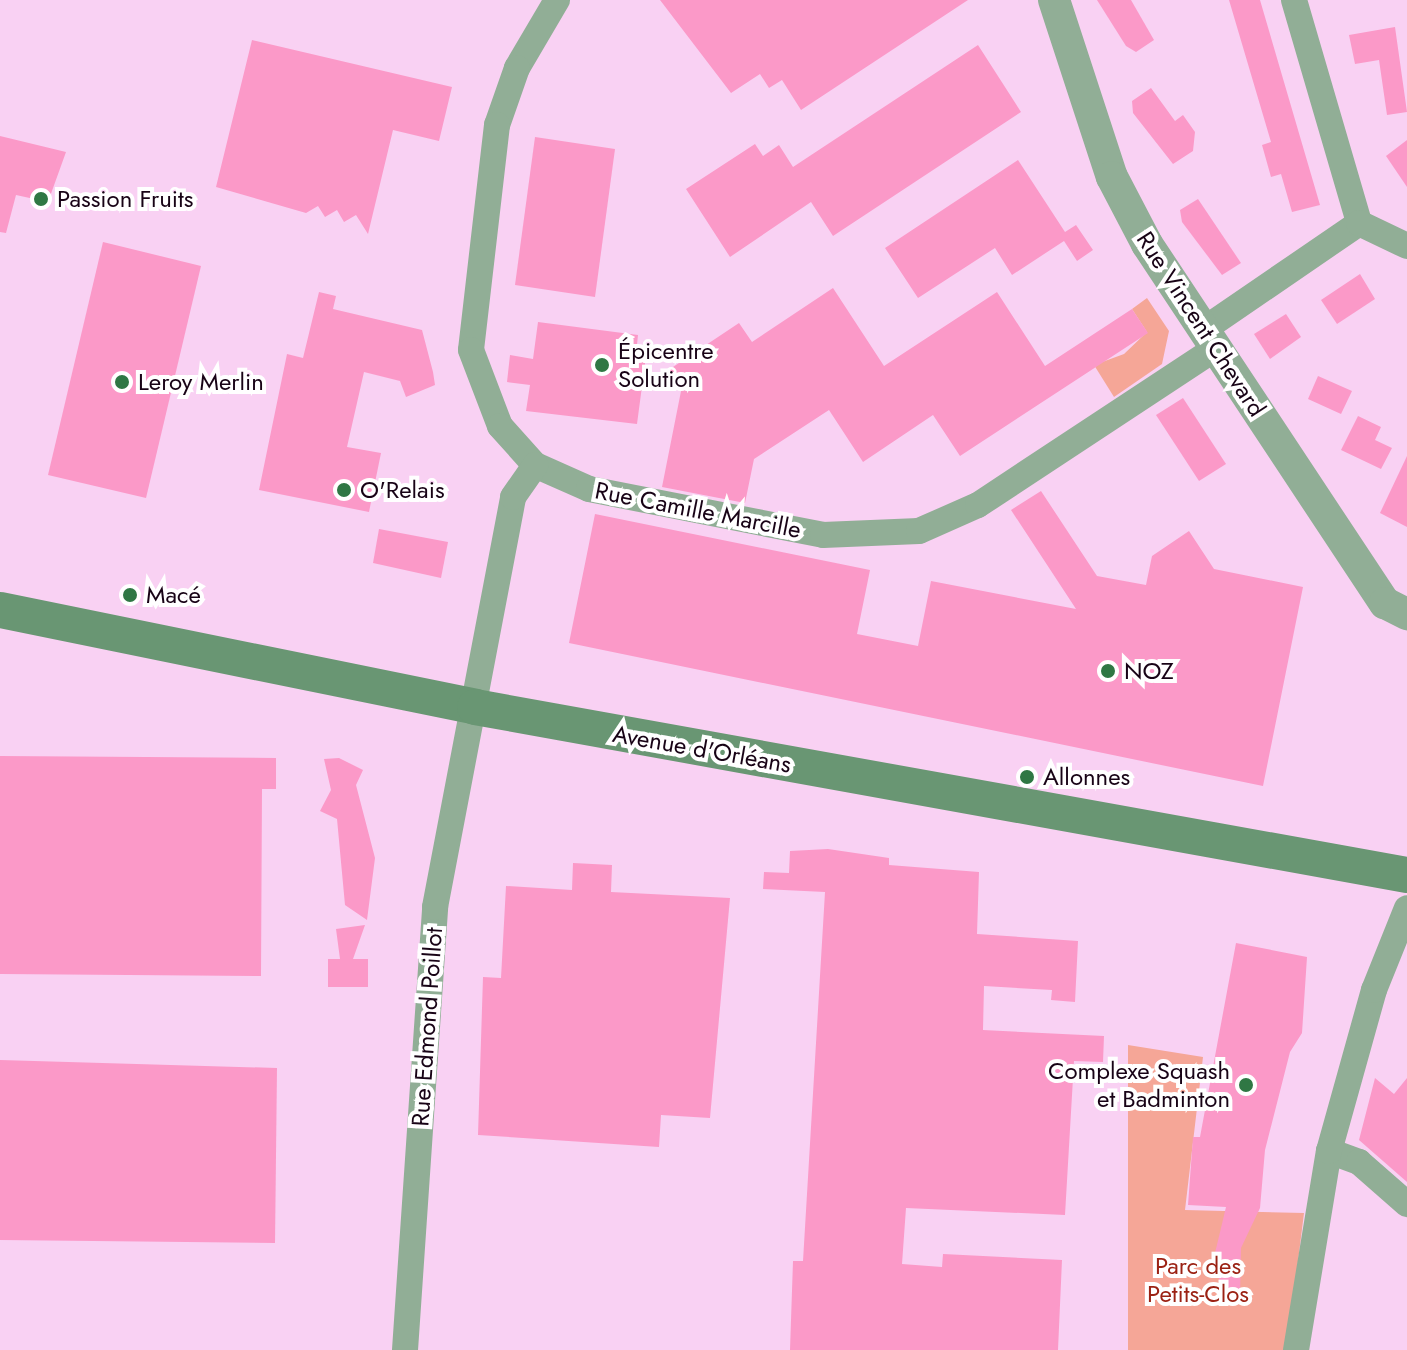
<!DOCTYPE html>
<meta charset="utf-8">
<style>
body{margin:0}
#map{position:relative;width:1407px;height:1350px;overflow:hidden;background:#f9d1f3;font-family:Jost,sans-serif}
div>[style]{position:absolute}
.green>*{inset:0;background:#f5a697}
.building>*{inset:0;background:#fb99c8}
.minor>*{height:26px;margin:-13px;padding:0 13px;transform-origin:13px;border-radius:13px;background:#91ae96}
.tertiary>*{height:32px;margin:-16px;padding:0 16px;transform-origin:16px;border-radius:16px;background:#91ae96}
.secondary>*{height:36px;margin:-18px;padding:0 18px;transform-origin:18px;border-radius:18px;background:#699673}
.dots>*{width:22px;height:22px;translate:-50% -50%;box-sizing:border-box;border:4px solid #fff;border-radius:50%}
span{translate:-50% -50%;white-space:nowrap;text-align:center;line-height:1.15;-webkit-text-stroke:8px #fff;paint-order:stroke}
.poi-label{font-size:24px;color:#180316}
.left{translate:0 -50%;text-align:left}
.right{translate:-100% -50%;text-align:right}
.street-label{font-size:24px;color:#180316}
.park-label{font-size:24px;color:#9b2214}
</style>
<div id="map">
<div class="green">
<i style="clip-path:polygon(1147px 298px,1169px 331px,1162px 364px,1114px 397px,1094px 365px,1124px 354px,1147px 332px,1132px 309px)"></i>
<i style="clip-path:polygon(1128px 1045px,1203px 1057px,1185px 1210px,1304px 1213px,1287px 1350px,1128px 1350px)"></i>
</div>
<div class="building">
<i style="clip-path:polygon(660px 0,968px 0,801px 110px,782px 80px,769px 88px,760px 74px,731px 93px)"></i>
<i style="clip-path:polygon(1097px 0,1131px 0,1154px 40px,1136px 52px,1126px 46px)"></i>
<i style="clip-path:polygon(1229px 0,1260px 0,1320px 205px,1292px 212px,1281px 174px,1271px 177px,1262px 145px,1271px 142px)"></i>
<i style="clip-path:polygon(1395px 27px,1407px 112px,1387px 115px,1379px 60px,1355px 64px,1349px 35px)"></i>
<i style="clip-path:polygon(252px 40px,452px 87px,439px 141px,393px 130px,368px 234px,356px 215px,344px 222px,337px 210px,325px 217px,318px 206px,306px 213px,216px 187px)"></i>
<i style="clip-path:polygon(978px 45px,1021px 112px,833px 236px,811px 202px,730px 257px,686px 189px,755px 144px,763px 156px,779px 145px,793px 167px)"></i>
<i style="clip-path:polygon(1151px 88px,1175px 121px,1183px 115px,1195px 132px,1193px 151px,1173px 164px,1133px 113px,1132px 101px)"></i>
<i style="clip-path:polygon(0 136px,66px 152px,48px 202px,16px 195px,6px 233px,0 232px)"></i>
<i style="clip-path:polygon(535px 137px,615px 149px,595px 297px,515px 285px)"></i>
<i style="clip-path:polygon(1407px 140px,1407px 187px,1386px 156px)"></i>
<i style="clip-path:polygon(1018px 160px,1065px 232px,1076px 225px,1093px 250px,1077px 261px,1064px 241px,1012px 275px,995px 248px,918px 298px,885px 248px)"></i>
<i style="clip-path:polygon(1198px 199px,1241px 263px,1222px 275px,1182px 222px,1180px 210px)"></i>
<i style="clip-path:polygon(103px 242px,201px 266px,146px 498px,48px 475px)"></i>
<i style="clip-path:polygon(1360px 274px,1375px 299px,1337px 324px,1321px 300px)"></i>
<i style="clip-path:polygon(833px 288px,884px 366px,997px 292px,1045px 366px,1132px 309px,1148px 333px,960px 456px,933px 415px,863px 462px,829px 410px,754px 459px,745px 503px,662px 487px,684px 376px,664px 373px,739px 323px,752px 342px)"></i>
<i style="clip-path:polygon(319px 292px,336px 296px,333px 309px,422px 330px,433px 372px,435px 385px,406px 397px,400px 381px,364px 372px,347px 447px,381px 453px,369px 512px,259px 490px,287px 354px,303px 358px)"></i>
<i style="clip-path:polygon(1286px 314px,1301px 337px,1270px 359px,1254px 334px)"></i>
<i style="clip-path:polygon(538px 322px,638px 335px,636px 354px,646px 356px,637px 424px,526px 411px,530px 385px,507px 382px,510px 355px,533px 359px)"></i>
<i style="clip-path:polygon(1318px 376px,1352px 391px,1341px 414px,1308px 399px)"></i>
<i style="clip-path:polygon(1183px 398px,1226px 464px,1199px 481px,1156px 415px)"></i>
<i style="clip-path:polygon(1358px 416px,1381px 427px,1375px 440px,1392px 448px,1381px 469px,1341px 450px)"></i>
<i style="clip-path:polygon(1407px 456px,1407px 527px,1380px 513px)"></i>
<i style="clip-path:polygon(1041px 491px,1097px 576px,1146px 585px,1152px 556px,1189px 531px,1214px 569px,1303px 587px,1263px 786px,569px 643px,595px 514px,870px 570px,857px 634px,918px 646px,931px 581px,1076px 609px,1011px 510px)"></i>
<i style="clip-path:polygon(379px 529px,448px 542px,441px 578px,373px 563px)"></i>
<i style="clip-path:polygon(0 756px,276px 758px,276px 789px,262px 789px,261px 976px,0 974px)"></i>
<i style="clip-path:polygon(339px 758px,363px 770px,356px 785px,375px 858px,367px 920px,345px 905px,337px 819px,320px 811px,331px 790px,324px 759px)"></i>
<i style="clip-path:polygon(828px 849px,889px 858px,889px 865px,979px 872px,977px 934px,1078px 941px,1075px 1002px,1051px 1000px,1052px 990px,984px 986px,983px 1030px,1104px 1036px,1103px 1062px,1074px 1061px,1065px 1215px,906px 1208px,902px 1264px,942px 1267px,943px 1254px,1062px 1260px,1058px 1350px,790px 1350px,793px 1261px,803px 1261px,825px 892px,763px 889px,764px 872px,789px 873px,790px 851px)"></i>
<i style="clip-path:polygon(573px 863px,612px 865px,611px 892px,730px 898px,710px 1118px,661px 1115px,659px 1147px,478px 1135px,483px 977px,501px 978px,506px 886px,572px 890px)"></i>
<i style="clip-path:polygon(365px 925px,353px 959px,368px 959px,368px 987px,328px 987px,328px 959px,340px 959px,336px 929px)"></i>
<i style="clip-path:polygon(1236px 943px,1307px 957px,1302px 1033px,1290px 1052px,1265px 1150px,1260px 1208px,1241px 1248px,1240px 1298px,1223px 1306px,1215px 1253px,1226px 1207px,1188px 1205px,1193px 1137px,1200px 1137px)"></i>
<i style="clip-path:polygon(0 1060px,277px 1068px,275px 1243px,0 1240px)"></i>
<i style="clip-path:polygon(1375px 1078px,1394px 1094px,1407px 1078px,1407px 1182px,1359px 1140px)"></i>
</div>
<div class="minor">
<i style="left:557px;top:0;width:79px;rotate:120.5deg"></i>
<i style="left:517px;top:68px;width:60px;rotate:109.3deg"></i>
<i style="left:497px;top:125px;width:226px;rotate:96.6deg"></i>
<i style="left:471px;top:350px;width:81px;rotate:69.1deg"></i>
<i style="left:500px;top:426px;width:52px;rotate:48.1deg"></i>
<i style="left:535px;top:465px;width:59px;rotate:24deg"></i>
<i style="left:589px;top:489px;width:238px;rotate:11.1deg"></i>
<i style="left:823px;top:535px;width:96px;rotate:-2.4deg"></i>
<i style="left:919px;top:531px;width:64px;rotate:-23.8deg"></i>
<i style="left:978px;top:505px;width:285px;rotate:-33.4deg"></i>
<i style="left:1294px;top:0;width:232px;rotate:73.7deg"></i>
<i style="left:1203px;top:330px;width:189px;rotate:-34.4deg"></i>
<i style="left:1359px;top:223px;width:53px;rotate:25.6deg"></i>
<i style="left:1329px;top:1151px;width:32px;rotate:20deg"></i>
<i style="left:1359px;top:1162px;width:64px;rotate:41.2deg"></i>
<i style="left:405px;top:1350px;width:444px;rotate:-86.1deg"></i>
<i style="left:435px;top:907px;width:417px;rotate:-79.2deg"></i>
<i style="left:513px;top:497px;width:39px;rotate:-55deg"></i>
<i style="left:1296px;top:1350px;width:202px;rotate:-80.6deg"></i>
<i style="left:1329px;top:1151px;width:167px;rotate:-74.4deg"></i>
<i style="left:1374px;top:990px;width:88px;rotate:-68.1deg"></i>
</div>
<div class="tertiary">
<i style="left:1054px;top:0;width:186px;rotate:71.9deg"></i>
<i style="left:1112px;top:177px;width:76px;rotate:62.4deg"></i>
<i style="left:1147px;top:244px;width:431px;rotate:56.5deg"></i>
<i style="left:1385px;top:603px;width:25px;rotate:27deg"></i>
</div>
<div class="secondary">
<i style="left:0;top:610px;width:485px;rotate:11.5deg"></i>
<i style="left:475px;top:707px;width:947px;rotate:10.22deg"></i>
</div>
<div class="dots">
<i style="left:41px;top:199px;background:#2f7744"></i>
<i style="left:602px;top:365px;background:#2f7744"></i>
<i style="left:122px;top:382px;background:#2f7744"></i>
<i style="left:344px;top:490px;background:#2f7744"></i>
<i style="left:130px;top:595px;background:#2f7744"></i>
<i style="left:1108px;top:671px;background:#2f7744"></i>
<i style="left:1027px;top:777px;background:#2f7744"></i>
<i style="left:1246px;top:1085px;background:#2f7744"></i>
</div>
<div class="poi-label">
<span class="left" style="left:57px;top:199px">Passion Fruits</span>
<span class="left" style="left:618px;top:365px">Épicentre<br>Solution</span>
<span class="left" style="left:138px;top:382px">Leroy Merlin</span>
<span class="left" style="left:360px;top:490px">O'Relais</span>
<span class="left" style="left:146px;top:595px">Macé</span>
<span class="left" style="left:1124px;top:671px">NOZ</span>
<span class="left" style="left:1043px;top:777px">Allonnes</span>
<span class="right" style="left:1230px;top:1085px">Complexe Squash<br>et Badminton</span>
</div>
<div class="street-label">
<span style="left:1201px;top:324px;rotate:57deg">Rue Vincent Chevard</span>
<span style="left:698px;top:510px;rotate:11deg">Rue Camille Marcille</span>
<span style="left:702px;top:749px;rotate:10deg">Avenue d'Orléans</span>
<span style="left:427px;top:1027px;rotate:-86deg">Rue Edmond Poillot</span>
</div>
<div class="park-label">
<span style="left:1198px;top:1280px">Parc des<br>Petits-Clos</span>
</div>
</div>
